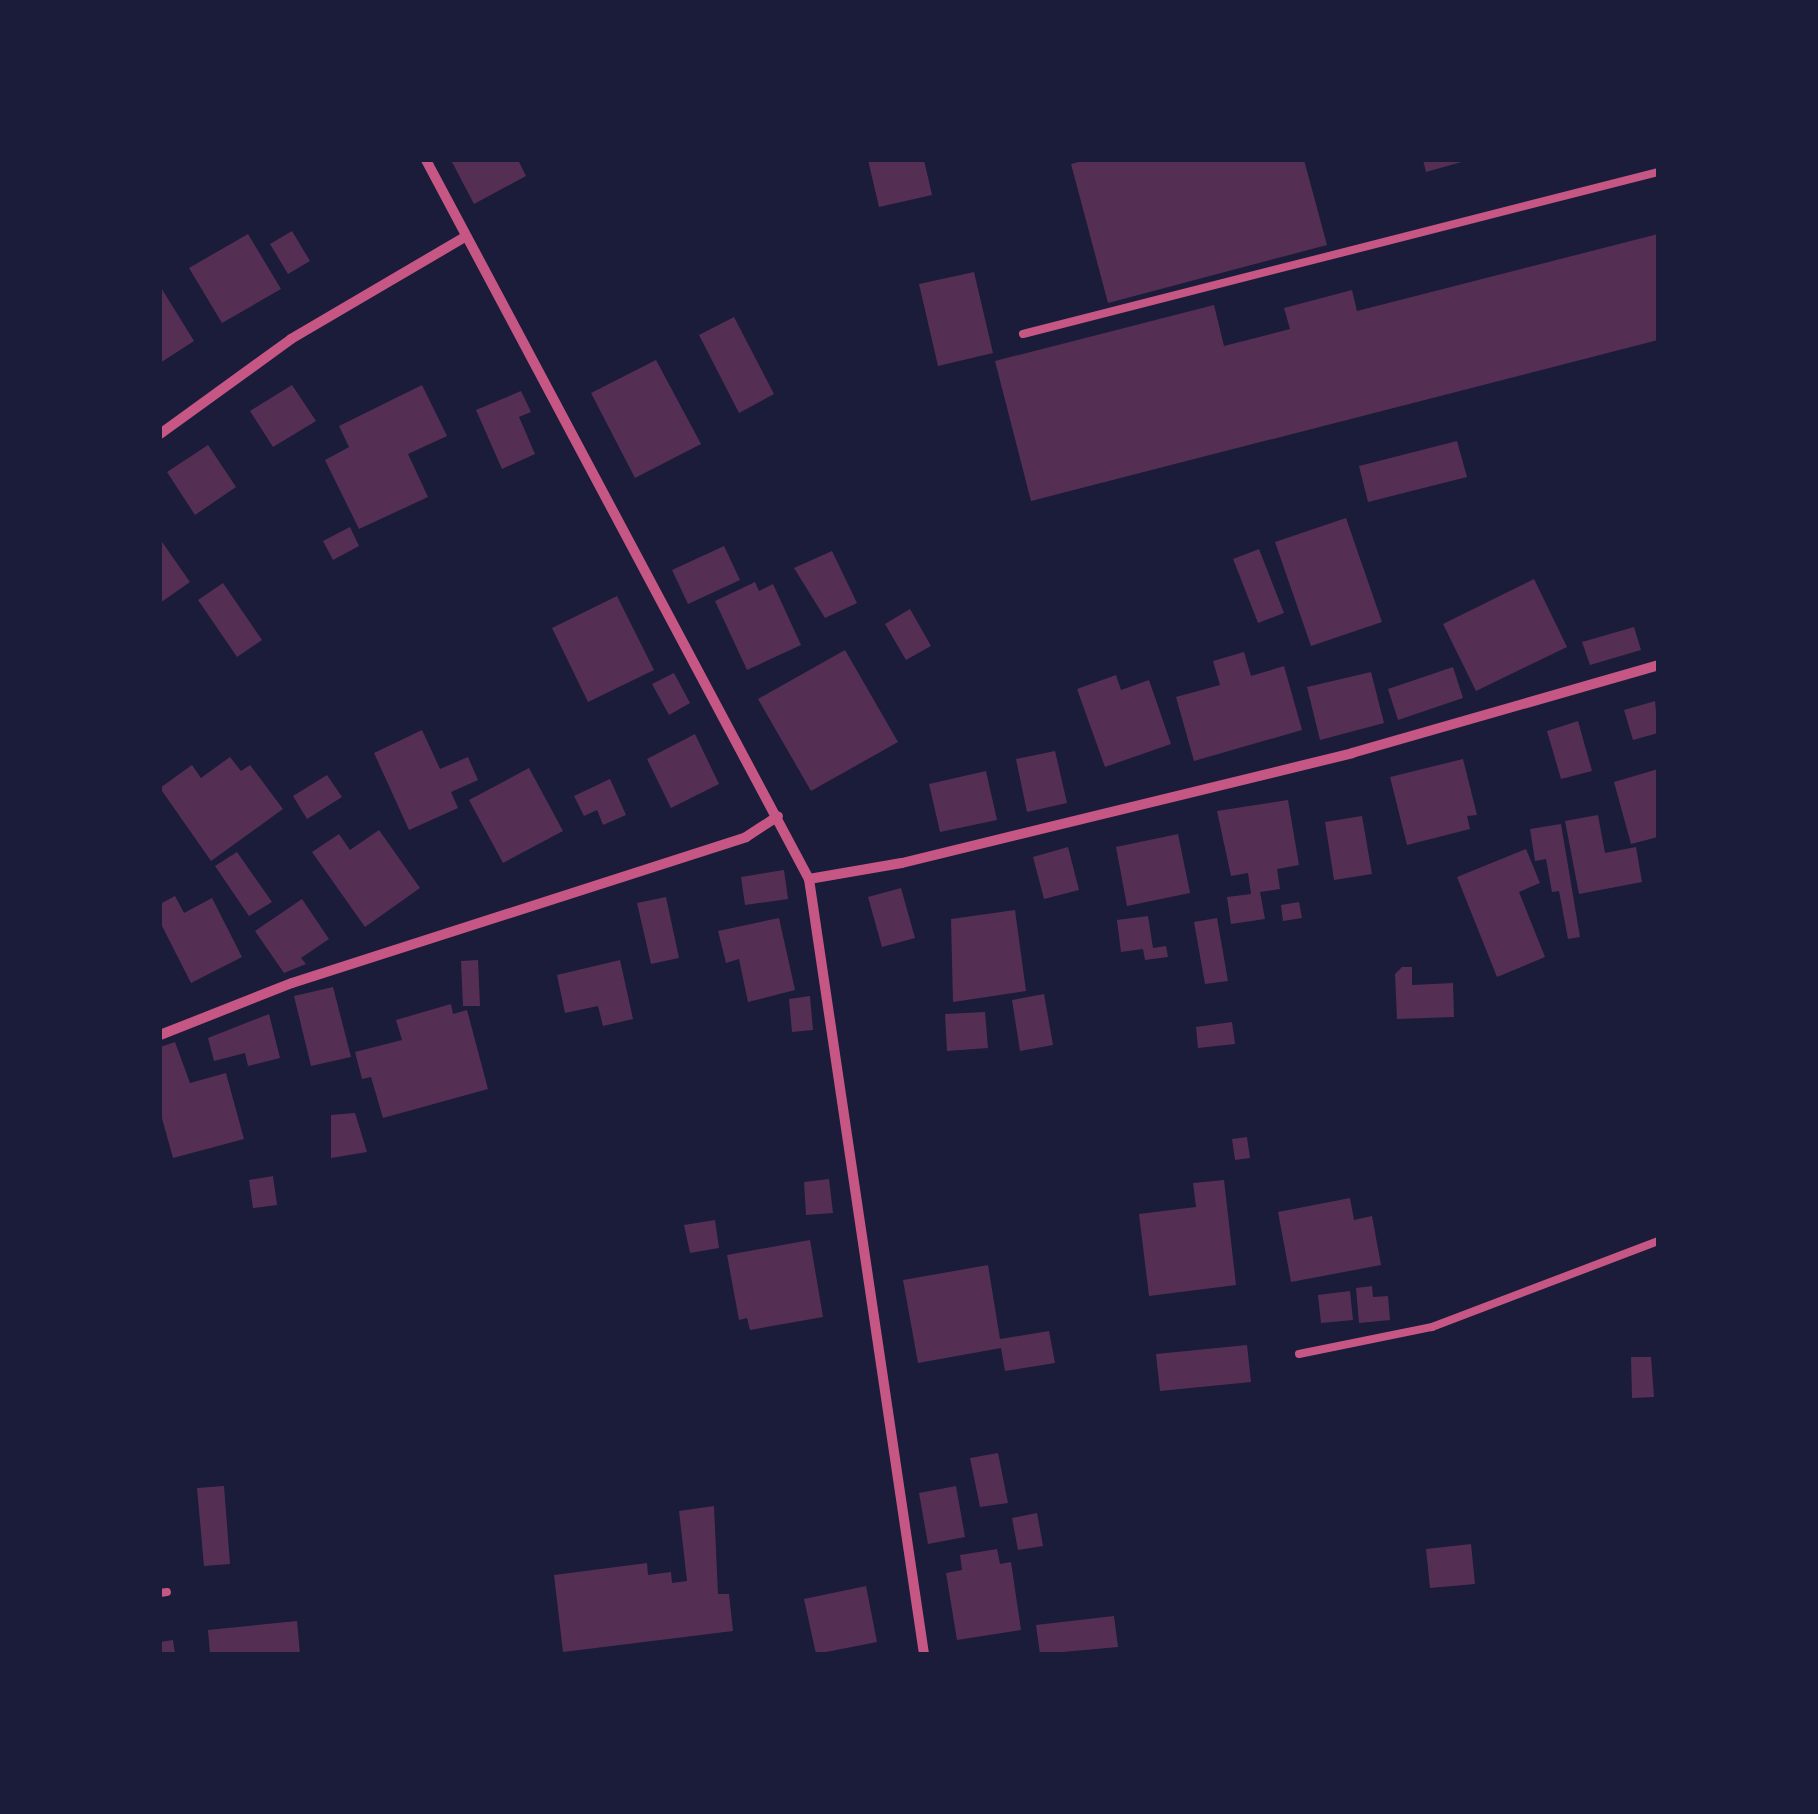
<!DOCTYPE html>
<style>
body{margin:0}
#map{position:relative;width:1818px;height:1814px;overflow:hidden;background:#1b1b3a;font-family:Roboto,sans-serif}
div>[style]{position:absolute}
.building>*{inset:0;background:#542f53}
.service>*{height:8px;margin:-4px;padding:0 4px;transform-origin:4px;border-radius:4px;background:#c65784}
.minor>*{height:10px;margin:-5px;padding:0 5px;transform-origin:5px;border-radius:5px;background:#c65784}
span{translate:-50% -50%;white-space:nowrap;text-align:center;line-height:1.15;-webkit-text-stroke:10px #1b1b3a;paint-order:stroke}
.frame{position:absolute;inset:0;border:162px solid #1b1b3a;pointer-events:none}
</style>
<div id="map">
<div class="building">
<i style="clip-path:polygon(451px 160px,518px 160px,526px 176px,474px 204px)"></i>
<i style="clip-path:polygon(868px 160px,924px 160px,932px 195px,879px 207px)"></i>
<i style="clip-path:polygon(1086px 160px,1304px 160px,1327px 245px,1108px 303px,1071px 164px)"></i>
<i style="clip-path:polygon(1423px 160px,1465px 160px,1465px 161px,1426px 172px)"></i>
<i style="clip-path:polygon(292px 231px,310px 261px,288px 274px,270px 244px)"></i>
<i style="clip-path:polygon(248px 234px,281px 289px,222px 323px,189px 268px)"></i>
<i style="clip-path:polygon(1658px 234px,1658px 340px,1031px 501px,995px 361px,1214px 305px,1224px 346px,1290px 329px,1284px 308px,1352px 290px,1357px 311px)"></i>
<i style="clip-path:polygon(974px 272px,993px 353px,938px 366px,919px 284px)"></i>
<i style="clip-path:polygon(160px 286px,194px 341px,160px 363px)"></i>
<i style="clip-path:polygon(734px 317px,774px 394px,739px 413px,699px 335px)"></i>
<i style="clip-path:polygon(656px 360px,701px 444px,635px 478px,591px 393px)"></i>
<i style="clip-path:polygon(292px 385px,316px 421px,273px 447px,250px 411px)"></i>
<i style="clip-path:polygon(422px 385px,447px 436px,408px 454px,428px 497px,359px 529px,325px 460px,349px 447px,339px 426px)"></i>
<i style="clip-path:polygon(521px 391px,531px 412px,519px 417px,535px 454px,502px 469px,476px 410px)"></i>
<i style="clip-path:polygon(1457px 441px,1467px 477px,1368px 502px,1359px 466px)"></i>
<i style="clip-path:polygon(208px 445px,236px 487px,195px 515px,167px 472px)"></i>
<i style="clip-path:polygon(1346px 518px,1382px 622px,1311px 646px,1275px 542px)"></i>
<i style="clip-path:polygon(350px 527px,359px 546px,333px 560px,323px 541px)"></i>
<i style="clip-path:polygon(160px 539px,190px 582px,160px 603px)"></i>
<i style="clip-path:polygon(724px 546px,740px 580px,688px 604px,672px 570px)"></i>
<i style="clip-path:polygon(1259px 549px,1284px 613px,1258px 623px,1233px 559px)"></i>
<i style="clip-path:polygon(832px 551px,857px 603px,825px 618px,794px 568px)"></i>
<i style="clip-path:polygon(1534px 579px,1567px 647px,1476px 691px,1443px 624px)"></i>
<i style="clip-path:polygon(755px 582px,759px 591px,773px 584px,801px 645px,747px 670px,715px 601px)"></i>
<i style="clip-path:polygon(223px 583px,262px 640px,237px 657px,198px 600px)"></i>
<i style="clip-path:polygon(617px 596px,654px 670px,588px 702px,552px 628px)"></i>
<i style="clip-path:polygon(910px 609px,931px 646px,906px 660px,885px 624px)"></i>
<i style="clip-path:polygon(1634px 627px,1641px 650px,1590px 665px,1582px 642px)"></i>
<i style="clip-path:polygon(845px 650px,898px 742px,811px 791px,758px 699px)"></i>
<i style="clip-path:polygon(1244px 652px,1251px 676px,1284px 666px,1302px 730px,1194px 761px,1176px 697px,1220px 685px,1213px 661px)"></i>
<i style="clip-path:polygon(1453px 667px,1463px 698px,1398px 720px,1388px 689px)"></i>
<i style="clip-path:polygon(1371px 672px,1384px 723px,1320px 740px,1307px 687px)"></i>
<i style="clip-path:polygon(674px 673px,690px 703px,669px 715px,652px 684px)"></i>
<i style="clip-path:polygon(1116px 675px,1121px 690px,1149px 680px,1171px 744px,1105px 767px,1077px 689px)"></i>
<i style="clip-path:polygon(1655px 701px,1658px 733px,1633px 740px,1624px 710px)"></i>
<i style="clip-path:polygon(1578px 721px,1592px 771px,1561px 779px,1547px 731px)"></i>
<i style="clip-path:polygon(422px 730px,440px 769px,468px 757px,478px 780px,451px 792px,458px 808px,409px 830px,374px 753px)"></i>
<i style="clip-path:polygon(695px 734px,719px 784px,671px 808px,647px 759px)"></i>
<i style="clip-path:polygon(1055px 751px,1067px 803px,1027px 812px,1016px 759px)"></i>
<i style="clip-path:polygon(230px 757px,241px 771px,250px 765px,283px 809px,211px 861px,160px 788px,192px 765px,201px 778px)"></i>
<i style="clip-path:polygon(1463px 759px,1477px 815px,1467px 816px,1470px 829px,1407px 845px,1390px 777px)"></i>
<i style="clip-path:polygon(529px 768px,563px 831px,503px 863px,469px 800px)"></i>
<i style="clip-path:polygon(1658px 769px,1658px 837px,1631px 844px,1614px 782px)"></i>
<i style="clip-path:polygon(986px 771px,997px 820px,940px 832px,929px 784px)"></i>
<i style="clip-path:polygon(327px 775px,342px 797px,307px 819px,293px 796px)"></i>
<i style="clip-path:polygon(610px 779px,626px 815px,603px 825px,597px 810px,584px 816px,574px 796px)"></i>
<i style="clip-path:polygon(1288px 800px,1299px 865px,1277px 869px,1280px 889px,1260px 892px,1265px 919px,1231px 924px,1227px 897px,1251px 894px,1248px 873px,1231px 876px,1217px 811px)"></i>
<i style="clip-path:polygon(1598px 815px,1605px 853px,1636px 847px,1642px 882px,1579px 894px,1565px 821px)"></i>
<i style="clip-path:polygon(1362px 816px,1372px 874px,1334px 880px,1325px 822px)"></i>
<i style="clip-path:polygon(1561px 824px,1580px 937px,1568px 939px,1559px 891px,1552px 892px,1546px 859px,1535px 861px,1530px 829px)"></i>
<i style="clip-path:polygon(379px 830px,420px 888px,365px 927px,312px 852px,339px 834px,350px 850px)"></i>
<i style="clip-path:polygon(1178px 834px,1190px 893px,1127px 906px,1116px 847px)"></i>
<i style="clip-path:polygon(1068px 847px,1079px 890px,1044px 899px,1033px 857px)"></i>
<i style="clip-path:polygon(1526px 849px,1540px 883px,1519px 892px,1545px 957px,1497px 977px,1457px 877px)"></i>
<i style="clip-path:polygon(237px 852px,272px 902px,249px 916px,215px 866px)"></i>
<i style="clip-path:polygon(784px 870px,788px 899px,745px 905px,741px 877px)"></i>
<i style="clip-path:polygon(901px 888px,915px 938px,882px 947px,868px 897px)"></i>
<i style="clip-path:polygon(175px 896px,184px 913px,212px 898px,242px 957px,191px 983px,160px 922px,160px 904px)"></i>
<i style="clip-path:polygon(666px 897px,679px 958px,651px 964px,637px 903px)"></i>
<i style="clip-path:polygon(302px 899px,329px 939px,301px 958px,306px 964px,284px 973px,255px 931px)"></i>
<i style="clip-path:polygon(1299px 902px,1302px 918px,1283px 921px,1281px 905px)"></i>
<i style="clip-path:polygon(1015px 910px,1026px 991px,953px 1002px,951px 919px)"></i>
<i style="clip-path:polygon(1148px 916px,1153px 948px,1166px 946px,1168px 957px,1145px 960px,1143px 949px,1121px 952px,1117px 920px)"></i>
<i style="clip-path:polygon(779px 918px,795px 990px,748px 1002px,739px 959px,726px 963px,718px 931px)"></i>
<i style="clip-path:polygon(1217px 918px,1228px 981px,1205px 984px,1194px 922px)"></i>
<i style="clip-path:polygon(478px 960px,480px 1006px,463px 1006px,461px 961px)"></i>
<i style="clip-path:polygon(620px 960px,633px 1019px,603px 1026px,598px 1006px,565px 1013px,557px 975px)"></i>
<i style="clip-path:polygon(1402px 967px,1412px 967px,1412px 985px,1453px 983px,1454px 1017px,1397px 1019px,1395px 974px)"></i>
<i style="clip-path:polygon(333px 987px,351px 1057px,311px 1066px,294px 996px)"></i>
<i style="clip-path:polygon(1044px 994px,1053px 1045px,1020px 1051px,1012px 1000px)"></i>
<i style="clip-path:polygon(810px 996px,813px 1030px,792px 1032px,789px 999px)"></i>
<i style="clip-path:polygon(451px 1004px,453px 1014px,467px 1010px,488px 1089px,383px 1118px,371px 1077px,362px 1079px,355px 1052px,402px 1040px,396px 1020px)"></i>
<i style="clip-path:polygon(985px 1012px,988px 1048px,947px 1051px,945px 1014px)"></i>
<i style="clip-path:polygon(269px 1014px,280px 1058px,248px 1066px,245px 1053px,214px 1061px,208px 1038px)"></i>
<i style="clip-path:polygon(1232px 1022px,1235px 1044px,1198px 1048px,1196px 1027px)"></i>
<i style="clip-path:polygon(175px 1042px,190px 1083px,226px 1073px,244px 1139px,173px 1158px,160px 1111px,160px 1047px)"></i>
<i style="clip-path:polygon(355px 1113px,367px 1152px,331px 1158px,331px 1115px)"></i>
<i style="clip-path:polygon(1247px 1137px,1250px 1158px,1235px 1160px,1232px 1139px)"></i>
<i style="clip-path:polygon(273px 1176px,277px 1205px,253px 1208px,249px 1180px)"></i>
<i style="clip-path:polygon(829px 1179px,833px 1213px,806px 1215px,804px 1182px)"></i>
<i style="clip-path:polygon(1224px 1180px,1236px 1285px,1149px 1296px,1139px 1214px,1196px 1207px,1193px 1183px)"></i>
<i style="clip-path:polygon(1350px 1198px,1354px 1220px,1372px 1216px,1381px 1265px,1291px 1282px,1278px 1212px)"></i>
<i style="clip-path:polygon(715px 1220px,719px 1248px,690px 1253px,684px 1225px)"></i>
<i style="clip-path:polygon(810px 1240px,823px 1317px,750px 1330px,747px 1318px,739px 1320px,727px 1255px)"></i>
<i style="clip-path:polygon(988px 1265px,1000px 1339px,1049px 1331px,1055px 1363px,1005px 1371px,1001px 1348px,918px 1363px,903px 1280px)"></i>
<i style="clip-path:polygon(1372px 1286px,1373px 1297px,1388px 1296px,1390px 1320px,1359px 1323px,1356px 1288px)"></i>
<i style="clip-path:polygon(1350px 1291px,1353px 1320px,1321px 1323px,1318px 1295px)"></i>
<i style="clip-path:polygon(1247px 1345px,1251px 1382px,1160px 1391px,1156px 1354px)"></i>
<i style="clip-path:polygon(1631px 1357px,1651px 1357px,1654px 1397px,1632px 1398px)"></i>
<i style="clip-path:polygon(998px 1453px,1008px 1503px,980px 1507px,970px 1458px)"></i>
<i style="clip-path:polygon(224px 1486px,230px 1564px,204px 1566px,197px 1488px)"></i>
<i style="clip-path:polygon(956px 1486px,965px 1537px,928px 1544px,919px 1493px)"></i>
<i style="clip-path:polygon(714px 1506px,718px 1594px,729px 1594px,733px 1631px,563px 1652px,554px 1575px,647px 1563px,648px 1575px,671px 1572px,672px 1583px,687px 1581px,679px 1511px)"></i>
<i style="clip-path:polygon(1037px 1513px,1043px 1546px,1018px 1550px,1012px 1518px)"></i>
<i style="clip-path:polygon(1471px 1544px,1475px 1584px,1430px 1588px,1426px 1549px)"></i>
<i style="clip-path:polygon(997px 1549px,1000px 1564px,1011px 1562px,1021px 1630px,957px 1640px,946px 1573px,962px 1570px,960px 1555px)"></i>
<i style="clip-path:polygon(866px 1586px,877px 1642px,816px 1654px,804px 1599px)"></i>
<i style="clip-path:polygon(1114px 1616px,1118px 1647px,1040px 1654px,1036px 1625px)"></i>
<i style="clip-path:polygon(297px 1621px,300px 1654px,210px 1654px,208px 1630px)"></i>
<i style="clip-path:polygon(173px 1640px,175px 1654px,160px 1654px,160px 1642px)"></i>
</div>
<div class="service">
<i style="left:1023px;top:334px;width:655px;rotate:-14.31deg"></i>
<i style="left:1299px;top:1354px;width:136px;rotate:-11.5deg"></i>
<i style="left:1432px;top:1327px;width:242px;rotate:-20.8deg"></i>
<i style="left:160px;top:1593px;width:7px;rotate:-8deg"></i>
</div>
<div class="minor">
<i style="left:426px;top:160px;width:815px;rotate:61.96deg"></i>
<i style="left:809px;top:879px;width:783px;rotate:81.56deg"></i>
<i style="left:160px;top:434px;width:162px;rotate:-35.9deg"></i>
<i style="left:291px;top:339px;width:202px;rotate:-30.4deg"></i>
<i style="left:809px;top:879px;width:94px;rotate:-9.8deg"></i>
<i style="left:902px;top:863px;width:463px;rotate:-13.7deg"></i>
<i style="left:1352px;top:753px;width:318px;rotate:-16deg"></i>
<i style="left:160px;top:1035px;width:142px;rotate:-21.5deg"></i>
<i style="left:292px;top:983px;width:477px;rotate:-17.8deg"></i>
<i style="left:746px;top:837px;width:38px;rotate:-33deg"></i>
</div>
<div class="frame"></div>
</div>
